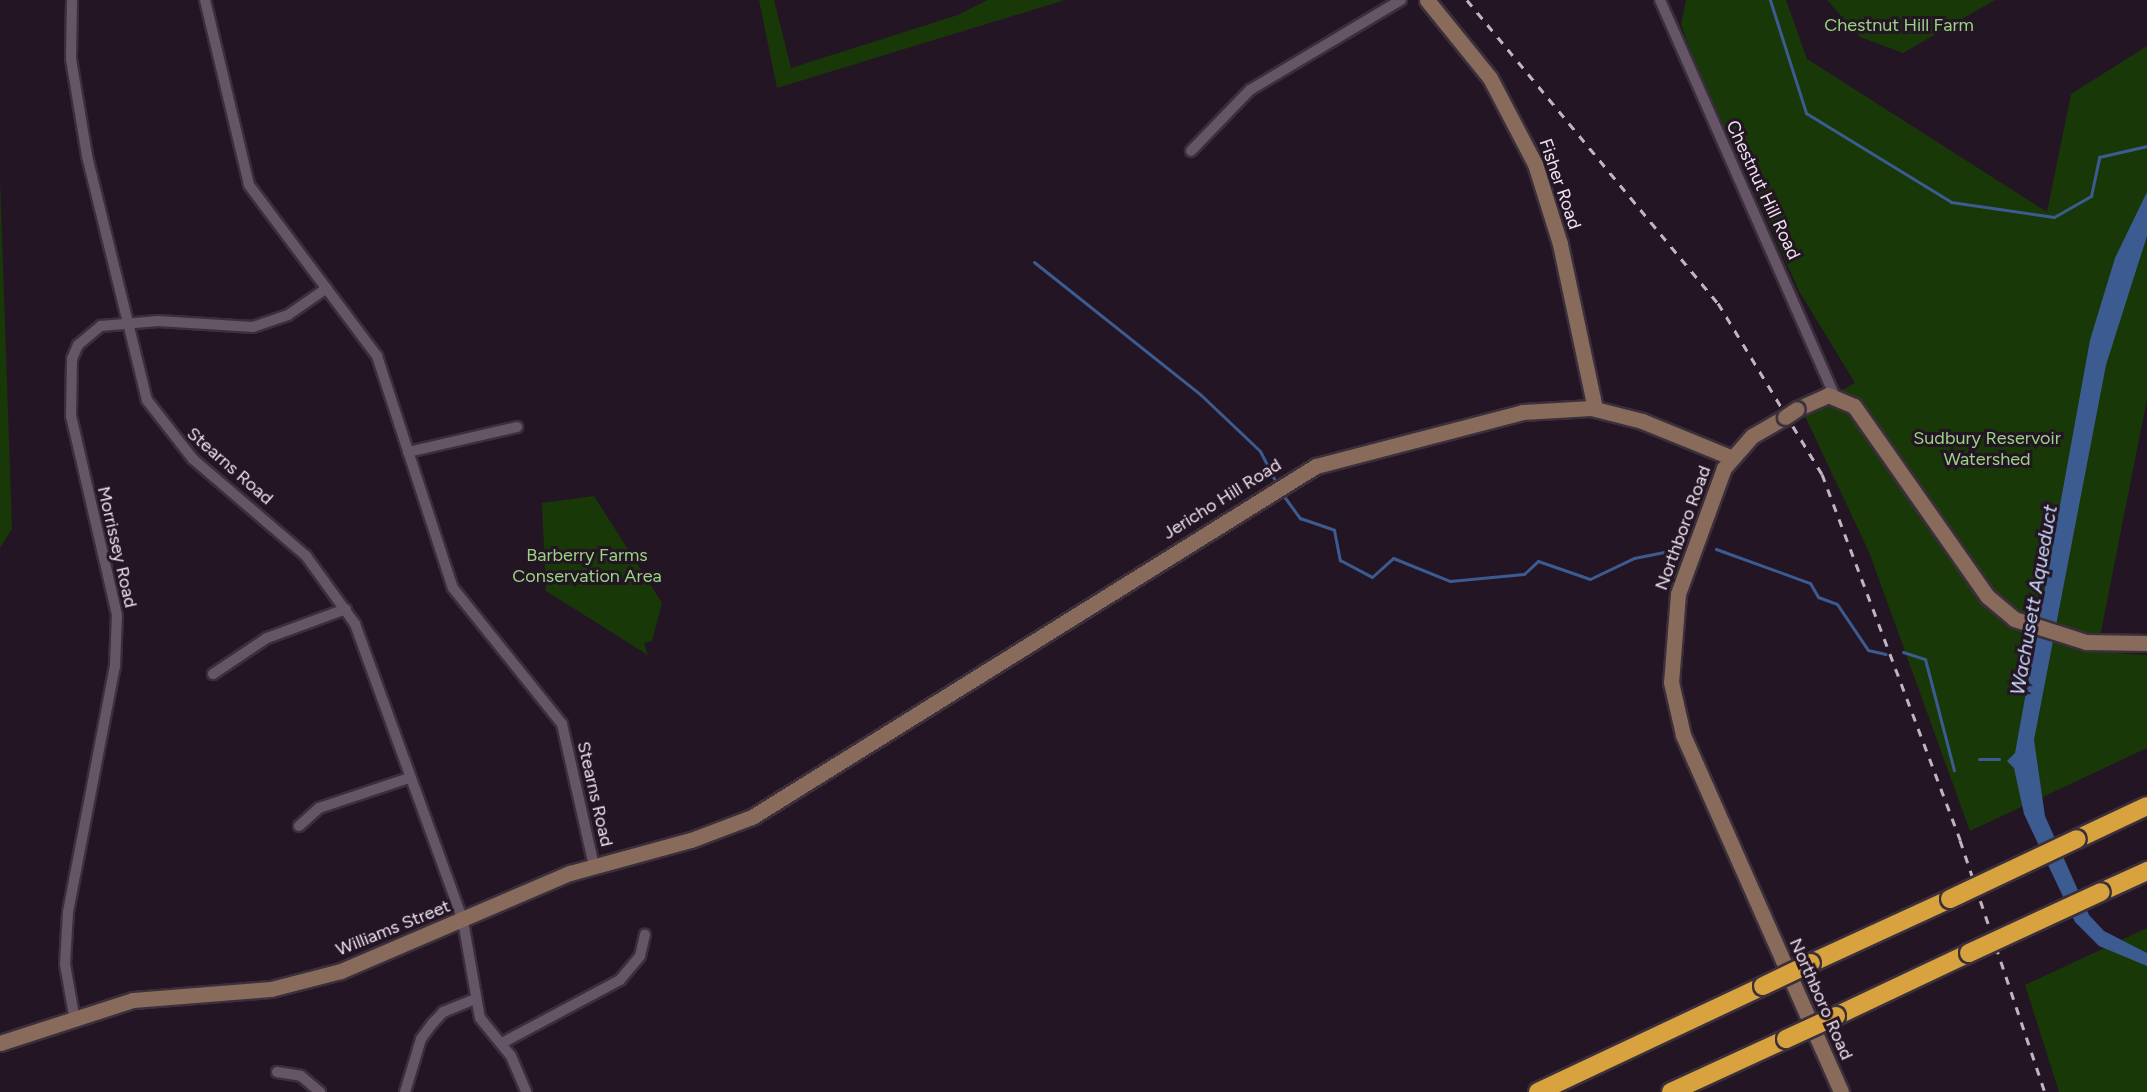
<!DOCTYPE html>
<style>
body{margin:0}
#map{position:relative;width:2147px;height:1092px;overflow:hidden;background:#241525;font-family:Figtree,sans-serif}
div>[style]{position:absolute}
.green>*{inset:0;background:#183808}
.water>*{inset:0;background:#3b5b91}
.stream>*{height:3px;margin:-1.5px;padding:0 1.5px;transform-origin:1.5px;border-radius:1.5px;background:#3b5b91}
.roads{filter:drop-shadow(2px 0 #3a2f3b) drop-shadow(-2px 0 #3a2f3b) drop-shadow(0 2px #3a2f3b) drop-shadow(0 -2px #3a2f3b)}
.street>*{height:10px;margin:-5px;padding:0 5px;transform-origin:5px;border-radius:5px;background:#665467}
.secondary>*{height:15px;margin:-7.5px;padding:0 7.5px;transform-origin:7.5px;border-radius:7.5px;background:#886b5b}
.highway>*{height:18px;margin:-9px;padding:0 9px;transform-origin:9px;border-radius:9px;background:#d8a23e}
.rail>*{height:3px;margin-top:-1.5px;transform-origin:0;background:repeating-linear-gradient(90deg,#c1b5c1 0 8px,transparent 0 16px)}
.bridges{filter:drop-shadow(2px 0 #3a2f3b) drop-shadow(-2px 0 #3a2f3b) drop-shadow(0 2px #3a2f3b) drop-shadow(0 -2px #3a2f3b)}
.secondary-bridge>*{height:15px;margin:-7.5px;padding:0 7.5px;transform-origin:7.5px;border-radius:7.5px;background:#886b5b}
.highway-bridge>*{height:18px;margin:-9px;padding:0 9px;transform-origin:9px;border-radius:9px;background:#d8a23e}
span{translate:-50% -50%;white-space:nowrap;text-align:center;line-height:1.15;-webkit-text-stroke:6px #241525;paint-order:stroke}
.park-label{font-size:18px;color:#98d482}
.street-label{font-size:18px;color:#ede2ed}
.water-label{font-size:20px;color:#c9ddfe;font-style:italic}
</style>
<div id="map">
<div class="green">
<i style="clip-path:polygon(759px 0,774px 0,791px 68px,958px 15px,987px 0,1065px 0,777px 88px)"></i>
<i style="clip-path:polygon(1686px 0,1786px 0,1807px 59px,2047px 212px,2071px 94px,2147px 46px,2147px 399px,2097px 652px,2147px 655px,2147px 748px,1970px 831px,1869px 552px,1803px 412px,1855px 383px,1799px 291px,1692px 55px,1681px 24px)"></i>
<i style="clip-path:polygon(1827px 0,1995px 0,1903px 53px,1860px 37px)"></i>
<i style="clip-path:polygon(0 178px,12px 529px,0 548px)"></i>
<i style="clip-path:polygon(594px 496px,662px 603px,652px 641px,644px 643px,648px 655px,546px 591px,542px 503px)"></i>
<i style="clip-path:polygon(2147px 928px,2147px 1092px,2059px 1092px,2025px 985px)"></i>
</div>
<div class="water">
<i style="clip-path:polygon(2147px 192px,2147px 236px,2106px 365px,2034px 740px,2045px 816px,2089px 915px,2104px 931px,2147px 953px,2147px 966px,2099px 946px,2075px 922px,2024px 814px,2014px 768px,2007px 761px,2015px 753px,2090px 340px,2115px 258px)"></i>
</div>
<div class="stream">
<i style="left:1770px;top:0;width:119px;rotate:72.3deg"></i>
<i style="left:1806px;top:113px;width:170px;rotate:31.5deg"></i>
<i style="left:1951px;top:202px;width:104px;rotate:8.3deg"></i>
<i style="left:2054px;top:217px;width:43px;rotate:-29.6deg"></i>
<i style="left:2091px;top:196px;width:40px;rotate:-78deg"></i>
<i style="left:2099px;top:157px;width:49px;rotate:-12.9deg"></i>
<i style="left:1034px;top:262px;width:213px;rotate:38.5deg"></i>
<i style="left:1201px;top:395px;width:81px;rotate:43.5deg"></i>
<i style="left:1260px;top:451px;width:33px;rotate:63deg"></i>
<i style="left:1283px;top:495px;width:29px;rotate:54deg"></i>
<i style="left:1300px;top:518px;width:36px;rotate:19deg"></i>
<i style="left:1334px;top:530px;width:31px;rotate:79deg"></i>
<i style="left:1340px;top:560px;width:36px;rotate:28deg"></i>
<i style="left:1372px;top:577px;width:28px;rotate:-42deg"></i>
<i style="left:1393px;top:558px;width:61px;rotate:22deg"></i>
<i style="left:1450px;top:581px;width:74px;rotate:-5.4deg"></i>
<i style="left:1524px;top:574px;width:19px;rotate:-43deg"></i>
<i style="left:1538px;top:561px;width:55px;rotate:19.1deg"></i>
<i style="left:1590px;top:579px;width:49px;rotate:-25.5deg"></i>
<i style="left:1634px;top:558px;width:46px;rotate:-11.3deg"></i>
<i style="left:1716px;top:549px;width:100px;rotate:19.9deg"></i>
<i style="left:1810px;top:583px;width:16px;rotate:60deg"></i>
<i style="left:1818px;top:597px;width:20px;rotate:20deg"></i>
<i style="left:1837px;top:604px;width:55px;rotate:56deg"></i>
<i style="left:1868px;top:650px;width:18px;rotate:13deg"></i>
<i style="left:1903px;top:652px;width:23px;rotate:18deg"></i>
<i style="left:1925px;top:659px;width:115px;rotate:75.4deg"></i>
<i style="left:1979px;top:759px;width:20px"></i>
</div>
<div class="roads">
<div class="street">
<i style="left:72px;top:0;width:59px;rotate:91deg"></i>
<i style="left:71px;top:59px;width:98px;rotate:80.6deg"></i>
<i style="left:87px;top:156px;width:251px;rotate:76.2deg"></i>
<i style="left:147px;top:400px;width:75px;rotate:52.1deg"></i>
<i style="left:193px;top:459px;width:149px;rotate:40.6deg"></i>
<i style="left:306px;top:556px;width:84px;rotate:54.2deg"></i>
<i style="left:355px;top:624px;width:316px;rotate:70deg"></i>
<i style="left:463px;top:921px;width:98px;rotate:80.1deg"></i>
<i style="left:480px;top:1018px;width:49px;rotate:50.8deg"></i>
<i style="left:511px;top:1056px;width:39px;rotate:67deg"></i>
<i style="left:205px;top:0;width:190px;rotate:76.6deg"></i>
<i style="left:249px;top:185px;width:214px;rotate:53.2deg"></i>
<i style="left:377px;top:356px;width:244px;rotate:71.9deg"></i>
<i style="left:453px;top:588px;width:174px;rotate:51.3deg"></i>
<i style="left:562px;top:724px;width:146px;rotate:77.3deg"></i>
<i style="left:1660px;top:0;width:432px;rotate:66.2deg"></i>
<i style="left:1191px;top:151px;width:85px;rotate:-46deg"></i>
<i style="left:1250px;top:90px;width:176px;rotate:-30.8deg"></i>
<i style="left:408px;top:452px;width:112px;rotate:-12.9deg"></i>
<i style="left:213px;top:674px;width:65px;rotate:-33.7deg"></i>
<i style="left:267px;top:638px;width:84px;rotate:-20.2deg"></i>
<i style="left:299px;top:826px;width:27px;rotate:-42deg"></i>
<i style="left:319px;top:808px;width:95px;rotate:-18.4deg"></i>
<i style="left:75px;top:1021px;width:58px;rotate:-100deg"></i>
<i style="left:65px;top:964px;width:52px;rotate:-86.7deg"></i>
<i style="left:68px;top:912px;width:250px;rotate:-79.2deg"></i>
<i style="left:115px;top:666px;width:51px;rotate:-87.8deg"></i>
<i style="left:117px;top:615px;width:204px;rotate:-103deg"></i>
<i style="left:71px;top:416px;width:57px;rotate:-89deg"></i>
<i style="left:72px;top:359px;width:15px;rotate:-67deg"></i>
<i style="left:78px;top:345px;width:30px;rotate:-40deg"></i>
<i style="left:101px;top:326px;width:57px;rotate:-5deg"></i>
<i style="left:158px;top:321px;width:95px;rotate:3.6deg"></i>
<i style="left:253px;top:327px;width:37px;rotate:-19deg"></i>
<i style="left:288px;top:315px;width:47px;rotate:-34.7deg"></i>
<i style="left:502px;top:1043px;width:134px;rotate:-28.1deg"></i>
<i style="left:620px;top:980px;width:31px;rotate:-50deg"></i>
<i style="left:640px;top:956px;width:22px;rotate:-77deg"></i>
<i style="left:277px;top:1072px;width:24px;rotate:9deg"></i>
<i style="left:301px;top:1076px;width:25px;rotate:40deg"></i>
<i style="left:405px;top:1092px;width:55px;rotate:-73.2deg"></i>
<i style="left:421px;top:1039px;width:19px;rotate:-54deg"></i>
<i style="left:432px;top:1024px;width:16px;rotate:-47deg"></i>
<i style="left:443px;top:1012px;width:35px;rotate:-22deg"></i>
</div>
<div class="secondary">
<i style="left:1427px;top:0;width:100px;rotate:51.1deg"></i>
<i style="left:1490px;top:78px;width:97px;rotate:62.4deg"></i>
<i style="left:1535px;top:164px;width:84px;rotate:72.6deg"></i>
<i style="left:1560px;top:244px;width:168px;rotate:78deg"></i>
<i style="left:1797px;top:409px;width:34px;rotate:-24deg"></i>
<i style="left:1828px;top:395px;width:28px;rotate:23deg"></i>
<i style="left:1854px;top:406px;width:232px;rotate:55deg"></i>
<i style="left:1987px;top:596px;width:35px;rotate:40deg"></i>
<i style="left:2014px;top:619px;width:76px;rotate:17.7deg"></i>
<i style="left:2086px;top:642px;width:61px;rotate:0.9deg"></i>
<i style="left:1785px;top:417px;width:38px;rotate:150deg"></i>
<i style="left:1752px;top:436px;width:43px;rotate:131.2deg"></i>
<i style="left:1724px;top:468px;width:134px;rotate:110.1deg"></i>
<i style="left:1678px;top:594px;width:88px;rotate:94.5deg"></i>
<i style="left:1671px;top:682px;width:54px;rotate:77.2deg"></i>
<i style="left:1683px;top:735px;width:390px;rotate:66.1deg"></i>
<i style="left:0;top:1043px;width:140px;rotate:-17.9deg"></i>
<i style="left:133px;top:1000px;width:138px;rotate:-4.6deg"></i>
<i style="left:271px;top:989px;width:72px;rotate:-14.4deg"></i>
<i style="left:341px;top:971px;width:249px;rotate:-23.2deg"></i>
<i style="left:570px;top:873px;width:125px;rotate:-15.3deg"></i>
<i style="left:691px;top:840px;width:65px;rotate:-20.7deg"></i>
<i style="left:752px;top:817px;width:664px;rotate:-31.9deg"></i>
<i style="left:1316px;top:466px;width:214px;rotate:-14.6deg"></i>
<i style="left:1523px;top:412px;width:68px;rotate:-3.4deg"></i>
<i style="left:1591px;top:408px;width:53px;rotate:14.3deg"></i>
<i style="left:1642px;top:421px;width:95px;rotate:22.2deg"></i>
</div>
<div class="highway">
<i style="left:2077px;top:839px;width:77px;rotate:-25.2deg"></i>
<i style="left:2101px;top:892px;width:51px;rotate:-24.5deg"></i>
<i style="left:1811px;top:963px;width:153px;rotate:-24.7deg"></i>
<i style="left:1836px;top:1016px;width:147px;rotate:-25.3deg"></i>
<i style="left:1538px;top:1092px;width:249px;rotate:-25.2deg"></i>
<i style="left:1671px;top:1092px;width:127px;rotate:-24.7deg"></i>
</div>
</div>
<div class="rail">
<i style="left:1467px;top:0;width:393px;rotate:50.4deg"></i>
<i style="left:1718px;top:303px;width:200px;rotate:58.7deg"></i>
<i style="left:1822px;top:474px;width:391px;rotate:69.3deg"></i>
<i style="left:1960px;top:840px;width:266px;rotate:71.4deg"></i>
</div>
<div class="bridges">
<div class="secondary-bridge">
<i style="left:1785px;top:417px;width:14px;rotate:-34deg"></i>
</div>
<div class="highway-bridge">
<i style="left:1950px;top:899px;width:140px;rotate:-25.3deg"></i>
<i style="left:1969px;top:953px;width:145px;rotate:-24.8deg"></i>
<i style="left:1763px;top:986px;width:53px;rotate:-25.6deg"></i>
<i style="left:1786px;top:1039px;width:55px;rotate:-24.7deg"></i>
</div>
</div>
<div class="park-label">
<span style="left:1899px;top:25px">Chestnut Hill Farm</span>
<span style="left:1987px;top:449px">Sudbury Reservoir<br>Watershed</span>
<span style="left:587px;top:566px">Barberry Farms<br>Conservation Area</span>
</div>
<div class="street-label">
<span style="left:1560px;top:184px;rotate:71deg">Fisher Road</span>
<span style="left:1763px;top:190px;rotate:65deg">Chestnut Hill Road</span>
<span style="left:230px;top:466px;rotate:41deg">Stearns Road</span>
<span style="left:1222px;top:499px;rotate:-32deg">Jericho Hill Road</span>
<span style="left:1683px;top:528px;rotate:-70deg">Northboro Road</span>
<span style="left:117px;top:547px;rotate:77deg">Morrissey Road</span>
<span style="left:595px;top:794px;rotate:77deg">Stearns Road</span>
<span style="left:393px;top:928px;rotate:-22deg">Williams Street</span>
<span style="left:1821px;top:999px;rotate:66deg">Northboro Road</span>
</div>
<div class="water-label">
<span style="left:2034px;top:600px;rotate:-80deg">Wachusett Aqueduct</span>
</div>
</div>
